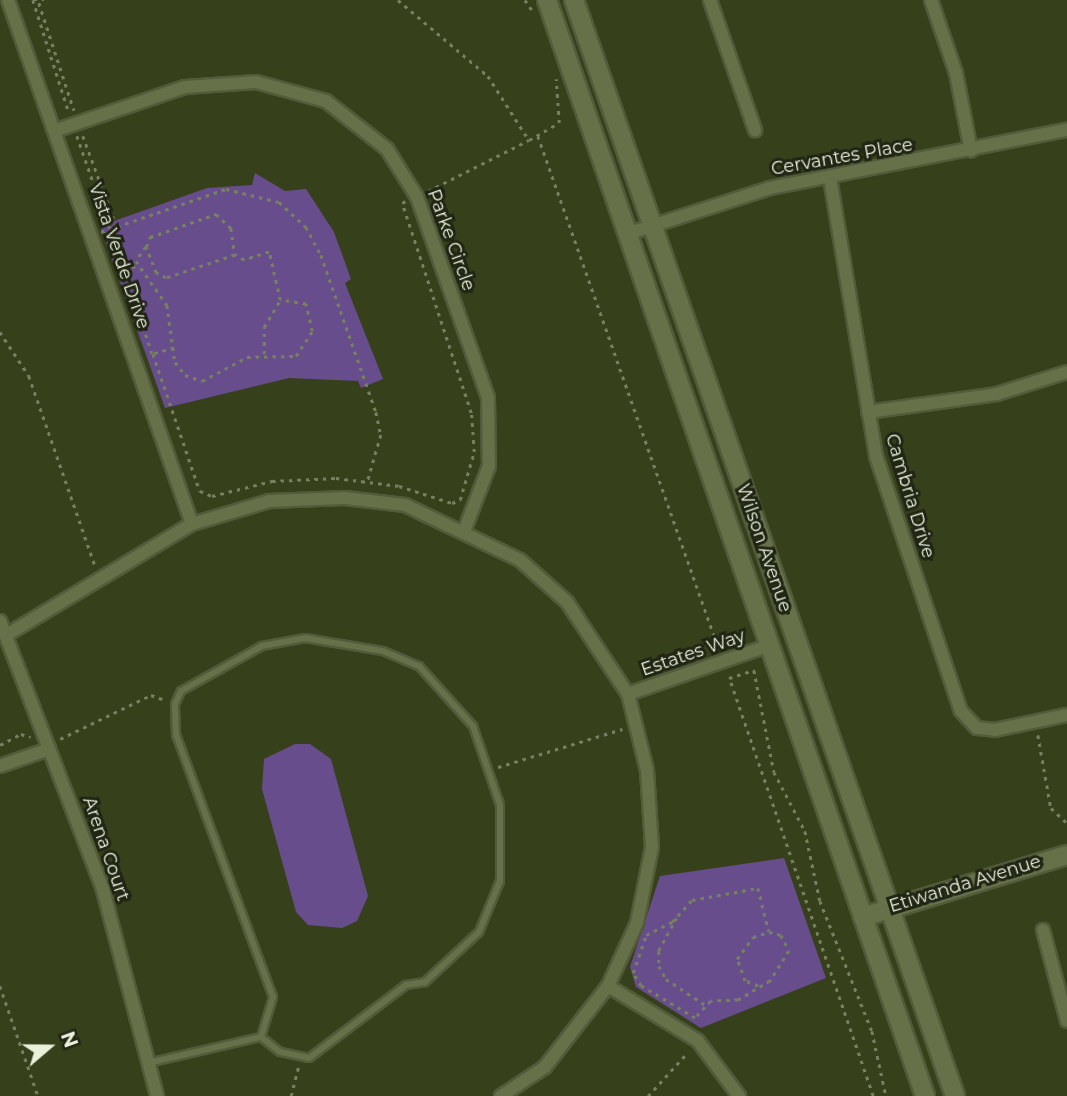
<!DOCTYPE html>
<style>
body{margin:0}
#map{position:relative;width:1067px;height:1096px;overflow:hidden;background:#36401b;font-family:Montserrat,sans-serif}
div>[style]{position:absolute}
.green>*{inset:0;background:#684d8d}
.path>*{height:2.5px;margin-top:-1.25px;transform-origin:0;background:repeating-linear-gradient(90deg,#778060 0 3.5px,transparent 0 8.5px)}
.roads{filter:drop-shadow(2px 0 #525b3a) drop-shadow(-2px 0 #525b3a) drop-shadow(0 2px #525b3a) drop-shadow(0 -2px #525b3a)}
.lane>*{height:6px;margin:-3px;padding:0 3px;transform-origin:3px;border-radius:3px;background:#66714a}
.street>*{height:12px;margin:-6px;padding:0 6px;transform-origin:6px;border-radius:6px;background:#66714a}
.secondary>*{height:18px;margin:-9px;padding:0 9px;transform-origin:9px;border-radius:9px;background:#66714a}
span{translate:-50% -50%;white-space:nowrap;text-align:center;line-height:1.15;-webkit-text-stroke:6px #202514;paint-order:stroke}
.street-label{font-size:18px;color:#eaf1db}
.north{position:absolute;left:14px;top:1012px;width:70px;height:70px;-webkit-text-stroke:5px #202514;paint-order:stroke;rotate:70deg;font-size:19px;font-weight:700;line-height:28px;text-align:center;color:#eaf1db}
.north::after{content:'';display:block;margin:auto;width:24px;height:32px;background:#eaf1db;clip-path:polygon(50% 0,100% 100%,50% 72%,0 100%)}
</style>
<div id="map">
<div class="green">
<i style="clip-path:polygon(255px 173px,285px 191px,306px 189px,334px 232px,351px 279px,345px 283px,383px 379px,361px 388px,358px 381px,289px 378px,165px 408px,100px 226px,207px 188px,252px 185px)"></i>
<i style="clip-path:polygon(295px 744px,310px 744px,331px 759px,368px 896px,357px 921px,342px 928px,308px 925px,296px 912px,262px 789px,264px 759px)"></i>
<i style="clip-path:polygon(784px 858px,826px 978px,701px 1028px,636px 987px,630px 967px,660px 876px)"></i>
</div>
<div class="path">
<i style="left:33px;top:0;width:119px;rotate:72.3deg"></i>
<i style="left:33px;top:0;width:11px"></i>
<i style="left:398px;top:0;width:118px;rotate:40.2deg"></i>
<i style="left:488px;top:76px;width:76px;rotate:57.4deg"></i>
<i style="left:529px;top:140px;width:34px;rotate:-30deg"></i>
<i style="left:559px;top:123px;width:44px;rotate:-93.9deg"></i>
<i style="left:525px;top:0;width:12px;rotate:55deg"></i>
<i style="left:39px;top:3px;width:113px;rotate:71.9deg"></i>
<i style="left:77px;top:136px;width:142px;rotate:70.7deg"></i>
<i style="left:124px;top:270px;width:15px;rotate:-20deg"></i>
<i style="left:83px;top:136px;width:95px;rotate:69.7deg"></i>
<i style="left:538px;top:136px;width:535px;rotate:70.58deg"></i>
<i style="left:428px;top:191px;width:113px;rotate:-26.8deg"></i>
<i style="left:101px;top:232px;width:132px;rotate:-19deg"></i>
<i style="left:226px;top:189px;width:55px;rotate:13.8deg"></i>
<i style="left:279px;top:202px;width:37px;rotate:43deg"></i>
<i style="left:306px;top:227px;width:32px;rotate:62deg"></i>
<i style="left:321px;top:255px;width:166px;rotate:70.7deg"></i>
<i style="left:376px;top:412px;width:24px;rotate:78deg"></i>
<i style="left:381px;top:435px;width:47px;rotate:106.1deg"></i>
<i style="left:146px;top:247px;width:17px;rotate:126deg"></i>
<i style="left:136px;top:261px;width:54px;rotate:54.8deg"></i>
<i style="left:167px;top:305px;width:58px;rotate:82deg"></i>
<i style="left:175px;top:362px;width:16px;rotate:52deg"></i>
<i style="left:185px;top:375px;width:18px;rotate:19deg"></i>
<i style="left:202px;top:381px;width:51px;rotate:-28.1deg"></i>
<i style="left:247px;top:357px;width:49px;rotate:-1.2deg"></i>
<i style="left:296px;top:356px;width:30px;rotate:-57deg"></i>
<i style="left:312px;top:331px;width:28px;rotate:-103deg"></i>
<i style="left:306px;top:304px;width:26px;rotate:-171deg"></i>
<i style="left:280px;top:300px;width:49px;rotate:-102.9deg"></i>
<i style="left:269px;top:252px;width:26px;rotate:162deg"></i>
<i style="left:244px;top:260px;width:10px;rotate:-151deg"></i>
<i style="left:235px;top:255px;width:73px;rotate:161.6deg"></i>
<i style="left:166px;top:278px;width:11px;rotate:-153deg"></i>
<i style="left:156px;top:273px;width:28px;rotate:-111deg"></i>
<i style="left:146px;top:247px;width:11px;rotate:-68deg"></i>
<i style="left:150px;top:237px;width:70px;rotate:-19.2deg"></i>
<i style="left:216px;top:214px;width:21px;rotate:43deg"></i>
<i style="left:231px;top:228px;width:27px;rotate:82deg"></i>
<i style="left:124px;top:270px;width:88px;rotate:71.4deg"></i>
<i style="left:0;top:332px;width:53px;rotate:56.6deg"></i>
<i style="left:29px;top:376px;width:203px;rotate:70.8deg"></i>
<i style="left:174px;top:348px;width:22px;rotate:164deg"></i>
<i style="left:153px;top:354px;width:145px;rotate:71.1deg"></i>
<i style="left:200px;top:491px;width:13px;rotate:23deg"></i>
<i style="left:212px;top:496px;width:62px;rotate:-14deg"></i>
<i style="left:272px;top:481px;width:64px;rotate:-2.7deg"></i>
<i style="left:336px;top:478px;width:64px;rotate:7.2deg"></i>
<i style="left:399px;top:486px;width:56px;rotate:17.8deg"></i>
<i style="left:452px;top:503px;width:9px;rotate:-21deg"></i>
<i style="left:460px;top:500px;width:50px;rotate:-73.7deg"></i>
<i style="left:474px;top:452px;width:39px;rotate:-94deg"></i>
<i style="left:471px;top:413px;width:221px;rotate:-108.2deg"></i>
<i style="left:402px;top:203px;width:4px;rotate:-27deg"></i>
<i style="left:264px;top:354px;width:27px;rotate:-90deg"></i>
<i style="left:264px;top:327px;width:31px;rotate:-59deg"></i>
<i style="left:1038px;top:735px;width:74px;rotate:79.9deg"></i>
<i style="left:1051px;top:808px;width:22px;rotate:43deg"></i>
<i style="left:60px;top:739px;width:101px;rotate:-25.8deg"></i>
<i style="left:151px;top:695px;width:15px;rotate:20deg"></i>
<i style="left:0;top:745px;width:24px;rotate:-28deg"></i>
<i style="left:21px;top:734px;width:10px;rotate:17deg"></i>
<i style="left:498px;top:767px;width:130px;rotate:-17deg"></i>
<i style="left:758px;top:888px;width:45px;rotate:76deg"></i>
<i style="left:769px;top:932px;width:12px;rotate:14deg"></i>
<i style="left:781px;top:935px;width:18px;rotate:63deg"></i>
<i style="left:789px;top:951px;width:36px;rotate:122deg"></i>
<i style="left:770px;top:981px;width:37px;rotate:149deg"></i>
<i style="left:738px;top:1000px;width:27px;rotate:178deg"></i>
<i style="left:711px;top:1001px;width:23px;rotate:133deg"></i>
<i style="left:695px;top:1018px;width:63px;rotate:-149.3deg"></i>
<i style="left:641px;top:986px;width:15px;rotate:-122deg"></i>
<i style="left:633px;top:973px;width:40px;rotate:-71.1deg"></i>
<i style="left:646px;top:935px;width:29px;rotate:-27deg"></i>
<i style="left:672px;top:922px;width:30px;rotate:-48deg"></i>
<i style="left:692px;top:900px;width:67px;rotate:-10.3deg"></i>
<i style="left:677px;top:918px;width:38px;rotate:119deg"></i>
<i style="left:659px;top:951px;width:15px;rotate:90deg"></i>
<i style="left:659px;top:966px;width:15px;rotate:62deg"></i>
<i style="left:666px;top:979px;width:49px;rotate:33.4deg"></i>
<i style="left:0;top:986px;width:116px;rotate:70.9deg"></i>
<i style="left:758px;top:986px;width:14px;rotate:-159deg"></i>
<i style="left:745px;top:981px;width:23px;rotate:-110deg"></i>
<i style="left:737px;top:959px;width:27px;rotate:-54deg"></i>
<i style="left:753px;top:937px;width:16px;rotate:-18deg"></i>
<i style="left:291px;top:1096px;width:33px;rotate:-76deg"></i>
<i style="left:648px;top:1096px;width:59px;rotate:-47.7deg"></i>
<i style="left:873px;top:1096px;width:442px;rotate:-109deg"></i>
<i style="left:729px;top:678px;width:26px;rotate:-18deg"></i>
<i style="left:754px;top:670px;width:104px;rotate:78.9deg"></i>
<i style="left:774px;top:772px;width:67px;rotate:62.3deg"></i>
<i style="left:805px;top:831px;width:72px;rotate:77.9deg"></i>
<i style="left:820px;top:901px;width:140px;rotate:68.2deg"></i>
<i style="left:872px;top:1031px;width:66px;rotate:77.8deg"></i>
</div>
<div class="roads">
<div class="lane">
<i style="left:148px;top:1063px;width:116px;rotate:-13deg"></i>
<i style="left:261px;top:1037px;width:42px;rotate:-73.3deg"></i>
<i style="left:273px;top:997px;width:279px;rotate:-110.3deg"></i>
<i style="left:176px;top:735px;width:31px;rotate:-92deg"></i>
<i style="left:175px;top:704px;width:14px;rotate:-65deg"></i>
<i style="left:181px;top:691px;width:93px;rotate:-29.1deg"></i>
<i style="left:262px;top:646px;width:44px;rotate:-10.5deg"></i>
<i style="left:305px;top:638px;width:79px;rotate:9.5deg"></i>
<i style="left:383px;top:651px;width:39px;rotate:23deg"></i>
<i style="left:419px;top:666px;width:81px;rotate:48deg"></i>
<i style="left:473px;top:726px;width:83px;rotate:71.1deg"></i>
<i style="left:500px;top:805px;width:76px;rotate:90deg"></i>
<i style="left:500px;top:881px;width:55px;rotate:112.4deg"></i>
<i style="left:479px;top:932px;width:74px;rotate:137.2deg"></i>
<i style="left:425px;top:982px;width:19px;rotate:171deg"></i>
<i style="left:406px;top:985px;width:121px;rotate:143deg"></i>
<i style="left:309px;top:1058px;width:30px;rotate:-168deg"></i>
<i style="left:280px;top:1052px;width:24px;rotate:-142deg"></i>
</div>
<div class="street">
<i style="left:8px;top:0;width:555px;rotate:70.65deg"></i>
<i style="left:710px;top:0;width:138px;rotate:70.9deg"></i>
<i style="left:931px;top:0;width:77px;rotate:71.1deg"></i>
<i style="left:956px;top:73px;width:79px;rotate:79.1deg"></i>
<i style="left:57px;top:130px;width:135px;rotate:-18.6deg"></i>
<i style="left:185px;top:87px;width:71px;rotate:-4deg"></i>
<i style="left:256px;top:82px;width:73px;rotate:15.2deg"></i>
<i style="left:326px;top:101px;width:78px;rotate:38.2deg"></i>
<i style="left:387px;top:149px;width:57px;rotate:58deg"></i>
<i style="left:417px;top:197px;width:213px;rotate:70.5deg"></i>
<i style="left:488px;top:398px;width:68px;rotate:89.2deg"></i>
<i style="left:489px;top:466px;width:67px;rotate:110.9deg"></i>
<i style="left:830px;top:178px;width:282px;rotate:80.6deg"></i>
<i style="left:876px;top:456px;width:269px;rotate:71.6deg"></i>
<i style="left:961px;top:711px;width:23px;rotate:47deg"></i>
<i style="left:977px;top:728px;width:18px;rotate:6deg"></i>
<i style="left:995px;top:730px;width:74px;rotate:-11.8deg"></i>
<i style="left:627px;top:234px;width:150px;rotate:-17.8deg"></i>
<i style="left:770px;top:188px;width:303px;rotate:-11.1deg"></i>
<i style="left:868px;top:412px;width:130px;rotate:-7.9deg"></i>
<i style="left:997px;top:394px;width:73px;rotate:-17.4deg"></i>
<i style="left:0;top:621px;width:288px;rotate:69deg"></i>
<i style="left:103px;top:890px;width:213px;rotate:75.3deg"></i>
<i style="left:8px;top:634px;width:214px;rotate:-30.9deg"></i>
<i style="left:192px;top:524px;width:80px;rotate:-16.6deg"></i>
<i style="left:269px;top:501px;width:76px;rotate:-2.3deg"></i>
<i style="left:345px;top:498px;width:60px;rotate:6.7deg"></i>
<i style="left:405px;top:505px;width:127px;rotate:25.6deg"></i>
<i style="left:520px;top:560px;width:63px;rotate:41.8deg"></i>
<i style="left:567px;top:602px;width:110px;rotate:56.5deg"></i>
<i style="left:628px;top:694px;width:78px;rotate:76deg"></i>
<i style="left:647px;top:770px;width:77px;rotate:86.3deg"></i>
<i style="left:652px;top:847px;width:77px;rotate:101.2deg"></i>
<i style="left:637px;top:923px;width:69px;rotate:114.7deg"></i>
<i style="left:608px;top:986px;width:103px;rotate:127.9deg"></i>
<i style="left:545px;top:1067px;width:53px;rotate:146.6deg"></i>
<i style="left:628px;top:694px;width:150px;rotate:-19deg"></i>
<i style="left:0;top:766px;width:52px;rotate:-19.1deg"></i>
<i style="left:1043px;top:930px;width:94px;rotate:75.2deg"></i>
<i style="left:608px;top:986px;width:105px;rotate:31.4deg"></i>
<i style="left:698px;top:1041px;width:69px;rotate:53.3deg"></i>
</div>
<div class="secondary">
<i style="left:547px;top:0;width:1159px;rotate:70.97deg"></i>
<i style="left:574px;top:0;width:1160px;rotate:70.83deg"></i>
<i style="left:863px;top:917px;width:213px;rotate:-16.9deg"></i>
</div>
</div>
<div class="street-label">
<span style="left:842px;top:157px;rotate:-10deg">Cervantes Place</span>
<span style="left:451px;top:240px;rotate:70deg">Parke Circle</span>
<span style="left:119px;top:256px;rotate:71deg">Vista Verde Drive</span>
<span style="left:910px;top:496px;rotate:73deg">Cambria Drive</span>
<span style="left:764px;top:548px;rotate:71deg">Wilson Avenue</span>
<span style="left:693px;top:653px;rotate:-19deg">Estates Way</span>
<span style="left:106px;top:849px;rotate:71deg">Arena Court</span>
<span style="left:965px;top:884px;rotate:-17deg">Etiwanda Avenue</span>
</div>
<div class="north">N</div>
</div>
